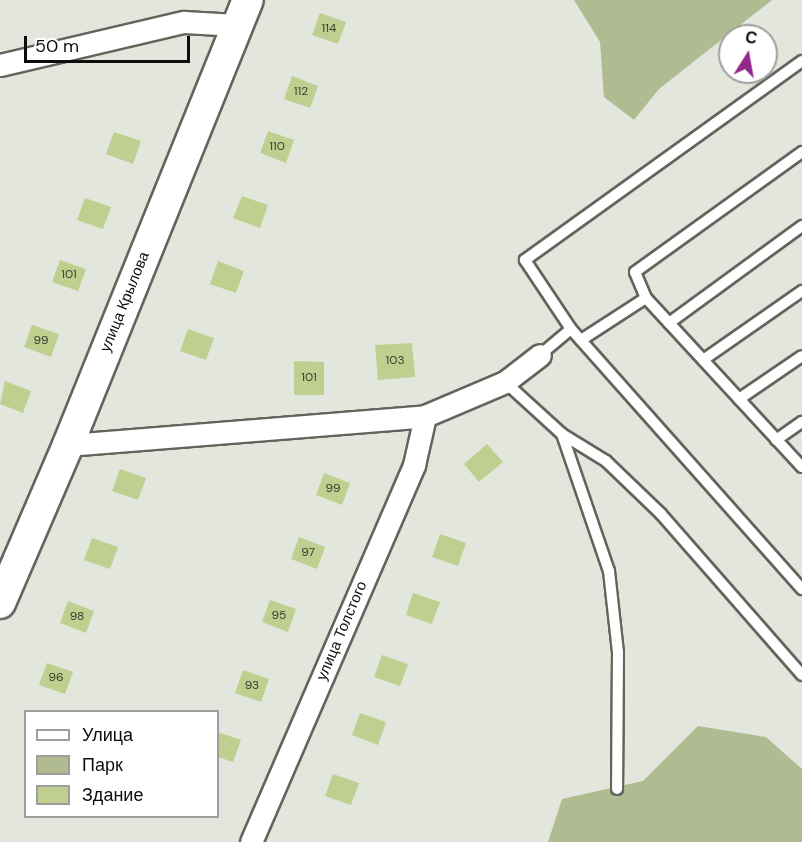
<!DOCTYPE html>
<meta charset="utf-8">
<style>
body{margin:0}
#map{position:relative;width:802px;height:842px;overflow:hidden;background:#e3e6dc;font-family:"DM Sans",sans-serif}
div>[style]{position:absolute}
.green>*{inset:0;background:#b0bb92}
.building>*{inset:0;background:#becf90}
.roads{filter:drop-shadow(2px 0 #62655c) drop-shadow(-2px 0 #62655c) drop-shadow(0 2px #62655c) drop-shadow(0 -2px #62655c)}
.lane>*{height:10px;margin:-5px;padding:0 5px;transform-origin:5px;border-radius:5px;background:#fff}
.street>*{height:21px;margin:-10.5px;padding:0 10.5px;transform-origin:10.5px;border-radius:10.5px;background:#fff}
.secondary>*{height:30px;margin:-15px;padding:0 15px;transform-origin:15px;border-radius:15px;background:#fff}
span{translate:-50% -50%;white-space:nowrap;text-align:center;line-height:1.15;-webkit-text-stroke:4.5px #fff;paint-order:stroke}
.number-label{font-size:12px;color:#393e2c}
.number-label span{-webkit-text-stroke-width:0}
.street-label{font-size:15px;color:#0d0e0b}
.legend{position:absolute;left:24px;top:710px;width:195px;height:108px;box-sizing:border-box;background:#fff;border:2px solid #9e9f9d;margin:0;padding:8px 10px;list-style:none;font-size:18px;color:#0d0e0b}
.legend li{display:flex;align-items:center;gap:12px;height:30px}
.legend b{width:30px;border:2px solid #9e9f9d}
.north{position:absolute;left:718px;top:24px;width:60px;height:60px;box-sizing:border-box;background:#fff;border:2px solid #9e9f9d;border-radius:50%;rotate:11deg;font-size:16px;font-weight:700;line-height:24px;text-align:center;color:#0d0e0b}
.north::after{content:'';display:block;margin:auto;width:21px;height:27px;background:#92288b;clip-path:polygon(50% 0,100% 100%,50% 72%,0 100%)}
.scale{position:absolute;left:24px;top:36px;width:166px;height:27px;box-sizing:border-box;border:3px solid #0d0e0b;border-top:0;padding-left:8px;font-size:18px;line-height:21px;white-space:nowrap;color:#0d0e0b;-webkit-text-stroke:4px #fff;paint-order:stroke}
</style>
<div id="map">
<div class="green">
<i style="clip-path:polygon(574px 0,772px 0,659px 89px,634px 120px,604px 97px,600px 42px)"></i>
<i style="clip-path:polygon(698px 726px,766px 737px,802px 769px,802px 842px,548px 842px,562px 799px,643px 781px)"></i>
</div>
<div class="building">
<i style="clip-path:polygon(320px 13px,346px 22px,338px 44px,312px 35px)"></i>
<i style="clip-path:polygon(292px 76px,318px 86px,310px 108px,284px 99px)"></i>
<i style="clip-path:polygon(268px 131px,294px 140px,286px 163px,260px 153px)"></i>
<i style="clip-path:polygon(114px 132px,141px 141px,133px 164px,106px 154px)"></i>
<i style="clip-path:polygon(242px 196px,268px 205px,260px 228px,233px 218px)"></i>
<i style="clip-path:polygon(85px 198px,111px 207px,103px 229px,77px 220px)"></i>
<i style="clip-path:polygon(60px 260px,86px 269px,78px 291px,52px 282px)"></i>
<i style="clip-path:polygon(218px 261px,244px 271px,236px 293px,210px 284px)"></i>
<i style="clip-path:polygon(32px 325px,59px 334px,51px 357px,24px 347px)"></i>
<i style="clip-path:polygon(188px 329px,214px 338px,206px 360px,180px 351px)"></i>
<i style="clip-path:polygon(412px 343px,415px 377px,378px 380px,375px 345px)"></i>
<i style="clip-path:polygon(294px 361px,324px 362px,324px 395px,294px 395px)"></i>
<i style="clip-path:polygon(5px 381px,31px 391px,23px 413px,0 404px)"></i>
<i style="clip-path:polygon(487px 444px,503px 462px,479px 482px,464px 464px)"></i>
<i style="clip-path:polygon(120px 469px,146px 478px,138px 500px,112px 491px)"></i>
<i style="clip-path:polygon(324px 473px,350px 483px,342px 505px,316px 495px)"></i>
<i style="clip-path:polygon(440px 534px,466px 543px,458px 566px,432px 557px)"></i>
<i style="clip-path:polygon(299px 537px,325px 547px,317px 569px,291px 559px)"></i>
<i style="clip-path:polygon(92px 538px,118px 547px,110px 569px,84px 560px)"></i>
<i style="clip-path:polygon(413px 593px,440px 602px,432px 624px,406px 615px)"></i>
<i style="clip-path:polygon(270px 600px,296px 609px,288px 632px,262px 622px)"></i>
<i style="clip-path:polygon(68px 601px,94px 611px,86px 633px,60px 623px)"></i>
<i style="clip-path:polygon(382px 655px,408px 664px,400px 686px,374px 677px)"></i>
<i style="clip-path:polygon(47px 663px,73px 672px,65px 694px,39px 685px)"></i>
<i style="clip-path:polygon(243px 670px,269px 679px,261px 702px,235px 693px)"></i>
<i style="clip-path:polygon(360px 713px,386px 722px,378px 745px,352px 735px)"></i>
<i style="clip-path:polygon(218px 732px,241px 740px,233px 762px,218px 757px)"></i>
<i style="clip-path:polygon(333px 774px,359px 783px,351px 805px,325px 796px)"></i>
</div>
<div class="roads">
<div class="lane">
<i style="left:646px;top:298px;width:28px;rotate:-113deg"></i>
<i style="left:635px;top:272px;width:206px;rotate:-35.7deg"></i>
<i style="left:669px;top:323px;width:165px;rotate:-36.1deg"></i>
<i style="left:571px;top:329px;width:83px;rotate:-123.7deg"></i>
<i style="left:525px;top:260px;width:341px;rotate:-35.7deg"></i>
<i style="left:581px;top:340px;width:77px;rotate:-32.9deg"></i>
<i style="left:646px;top:298px;width:230px;rotate:47.3deg"></i>
<i style="left:540px;top:355px;width:40px;rotate:-40deg"></i>
<i style="left:571px;top:329px;width:348px;rotate:48.4deg"></i>
<i style="left:703px;top:360px;width:121px;rotate:-34.9deg"></i>
<i style="left:505px;top:382px;width:77px;rotate:42.4deg"></i>
<i style="left:562px;top:434px;width:145px;rotate:71.1deg"></i>
<i style="left:609px;top:571px;width:81px;rotate:83.7deg"></i>
<i style="left:618px;top:652px;width:137px;rotate:90.4deg"></i>
<i style="left:739px;top:399px;width:76px;rotate:-34.3deg"></i>
<i style="left:562px;top:434px;width:52px;rotate:31.5deg"></i>
<i style="left:606px;top:461px;width:76px;rotate:43.9deg"></i>
<i style="left:661px;top:514px;width:214px;rotate:48.8deg"></i>
<i style="left:776px;top:440px;width:32px;rotate:-35deg"></i>
</div>
<div class="street">
<i style="left:0;top:65px;width:189px;rotate:-13.2deg"></i>
<i style="left:184px;top:22px;width:53px;rotate:3.2deg"></i>
<i style="left:68px;top:445px;width:358px;rotate:-4.6deg"></i>
<i style="left:425px;top:416px;width:87px;rotate:-23deg"></i>
<i style="left:505px;top:382px;width:44px;rotate:-37.6deg"></i>
<i style="left:251px;top:842px;width:411px;rotate:-66.6deg"></i>
<i style="left:414px;top:465px;width:50px;rotate:-77.3deg"></i>
</div>
<div class="secondary">
<i style="left:0;top:603px;width:172px;rotate:-66.7deg"></i>
<i style="left:68px;top:445px;width:480px;rotate:-68deg"></i>
</div>
</div>
<div class="number-label">
<span style="left:329px;top:29px">114</span>
<span style="left:301px;top:92px">112</span>
<span style="left:277px;top:147px">110</span>
<span style="left:69px;top:275px">101</span>
<span style="left:41px;top:341px">99</span>
<span style="left:395px;top:361px">103</span>
<span style="left:309px;top:378px">101</span>
<span style="left:333px;top:489px">99</span>
<span style="left:308px;top:553px">97</span>
<span style="left:279px;top:616px">95</span>
<span style="left:77px;top:617px">98</span>
<span style="left:56px;top:678px">96</span>
<span style="left:252px;top:686px">93</span>
</div>
<div class="street-label">
<span style="left:125px;top:302px;rotate:-68deg">улица Крылова</span>
<span style="left:342px;top:631px;rotate:-67deg">улица Толстого</span>
</div>
<ul class="legend">
<li><b style="height:8px;background:#fff"></b>Улица</li>
<li><b style="height:16px;background:#b0bb92"></b>Парк</li>
<li><b style="height:16px;background:#becf90"></b>Здание</li>
</ul>
<div class="north">С</div>
<div class="scale">50 m</div>
</div>
